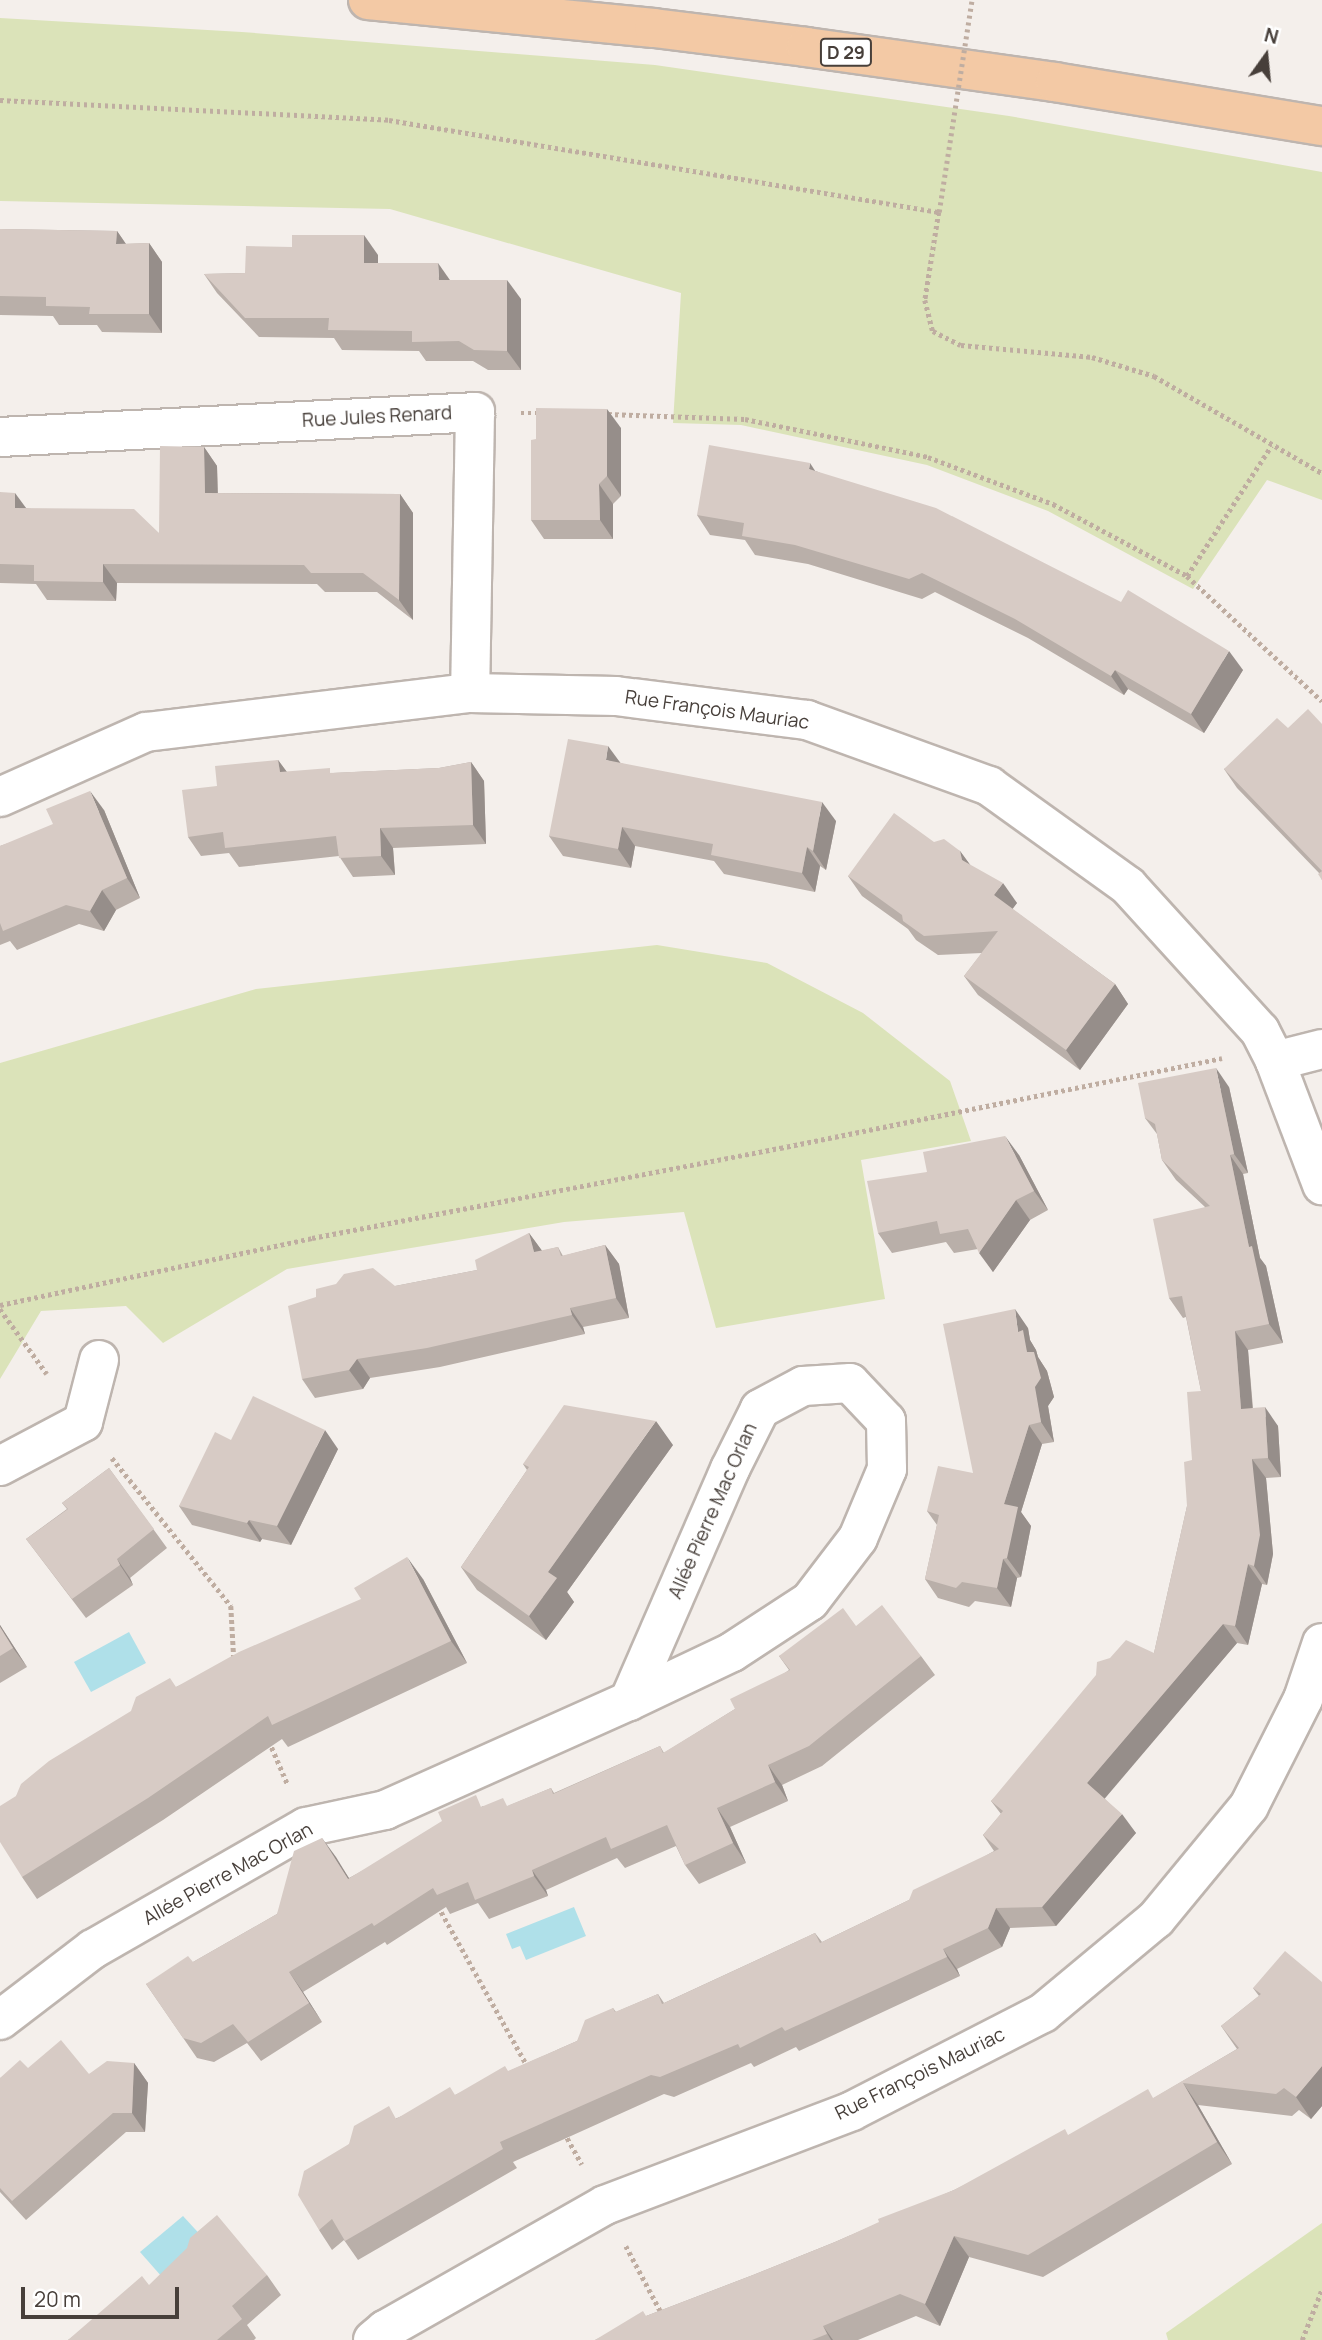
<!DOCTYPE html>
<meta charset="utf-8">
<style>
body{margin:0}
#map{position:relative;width:1322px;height:2340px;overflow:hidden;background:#f4efeb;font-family:Manrope,sans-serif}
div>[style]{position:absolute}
.green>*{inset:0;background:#dbe3b9}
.water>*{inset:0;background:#afe0e9}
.path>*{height:4.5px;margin-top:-2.25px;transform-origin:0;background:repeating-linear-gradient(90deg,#bfada1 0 3.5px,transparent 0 7px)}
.roads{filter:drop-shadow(2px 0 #beb5af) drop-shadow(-2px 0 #beb5af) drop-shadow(0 2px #beb5af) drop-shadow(0 -2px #beb5af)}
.street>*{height:38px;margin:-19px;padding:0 19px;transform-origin:19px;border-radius:19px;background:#fff}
.primary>*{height:38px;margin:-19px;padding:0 19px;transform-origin:19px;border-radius:19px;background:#f3c9a5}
.path-bridge>*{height:4.5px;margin-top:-2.25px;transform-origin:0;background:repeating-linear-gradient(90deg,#bfada1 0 3.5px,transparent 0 7px)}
.wall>*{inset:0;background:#b9afa9}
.shaded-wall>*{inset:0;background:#968e8a}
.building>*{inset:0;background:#d7cbc5}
span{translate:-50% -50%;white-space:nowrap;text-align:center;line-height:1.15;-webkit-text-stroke:5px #fff;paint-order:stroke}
.shield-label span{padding:2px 5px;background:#fff;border:2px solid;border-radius:5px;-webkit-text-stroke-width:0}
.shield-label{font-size:18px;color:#473f3a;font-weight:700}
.street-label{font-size:19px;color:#473f3a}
.north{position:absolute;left:1231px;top:21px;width:70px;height:70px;-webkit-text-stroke:5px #fff;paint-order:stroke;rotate:15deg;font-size:19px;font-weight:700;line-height:28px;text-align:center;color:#473f3a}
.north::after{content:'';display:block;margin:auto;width:24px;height:32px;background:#473f3a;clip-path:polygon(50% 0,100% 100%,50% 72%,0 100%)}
.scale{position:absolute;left:21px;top:2287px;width:158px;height:32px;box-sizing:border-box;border:4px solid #473f3a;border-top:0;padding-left:9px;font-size:21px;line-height:24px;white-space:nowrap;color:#473f3a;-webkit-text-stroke:5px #fff;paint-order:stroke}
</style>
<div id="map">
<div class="green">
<i style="clip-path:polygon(0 18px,242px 32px,655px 65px,1009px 116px,1322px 172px,1322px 500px,1267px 480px,1193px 589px,1048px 511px,927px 465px,741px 425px,673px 423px,681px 293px,390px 209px,0 201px)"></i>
<i style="clip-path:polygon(657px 945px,767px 963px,863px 1013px,950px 1081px,971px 1141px,861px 1160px,885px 1299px,716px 1328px,684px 1212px,564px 1222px,287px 1269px,163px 1343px,126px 1306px,41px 1311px,0 1379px,0 1063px,256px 989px)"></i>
<i style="clip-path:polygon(1322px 2223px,1322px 2340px,1168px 2340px,1166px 2333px)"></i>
</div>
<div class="water">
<i style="clip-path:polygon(129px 1632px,146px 1663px,91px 1692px,74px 1662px)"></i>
<i style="clip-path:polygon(574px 1907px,586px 1936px,526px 1960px,520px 1946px,512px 1949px,506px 1934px)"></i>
<i style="clip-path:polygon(183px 2216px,206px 2241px,162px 2277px,140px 2252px)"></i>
</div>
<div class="path">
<i style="left:0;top:100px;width:390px;rotate:2.9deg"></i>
<i style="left:389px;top:120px;width:558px;rotate:9.5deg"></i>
<i style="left:939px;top:212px;width:89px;rotate:99deg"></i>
<i style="left:925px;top:300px;width:32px;rotate:76deg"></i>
<i style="left:933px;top:331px;width:31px;rotate:27deg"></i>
<i style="left:961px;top:345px;width:132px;rotate:5.2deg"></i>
<i style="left:1092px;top:357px;width:65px;rotate:17deg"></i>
<i style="left:1154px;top:376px;width:194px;rotate:30deg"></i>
<i style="left:521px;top:413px;width:19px"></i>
<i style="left:608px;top:414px;width:137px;rotate:2.1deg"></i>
<i style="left:745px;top:419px;width:187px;rotate:11.7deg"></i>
<i style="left:928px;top:457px;width:134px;rotate:20.6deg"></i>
<i style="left:1053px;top:504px;width:152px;rotate:28.2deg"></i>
<i style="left:1187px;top:576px;width:184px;rotate:42.8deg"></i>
<i style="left:1187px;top:576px;width:155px;rotate:-57.1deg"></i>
<i style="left:0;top:1305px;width:319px;rotate:-12.1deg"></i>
<i style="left:312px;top:1238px;width:477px;rotate:-10.9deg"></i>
<i style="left:780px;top:1148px;width:451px;rotate:-11.5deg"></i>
<i style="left:0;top:1309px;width:80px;rotate:54.1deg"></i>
<i style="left:112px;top:1458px;width:190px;rotate:51.2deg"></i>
<i style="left:231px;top:1606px;width:53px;rotate:86.8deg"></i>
<i style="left:269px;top:1741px;width:48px;rotate:66.6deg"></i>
<i style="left:438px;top:1906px;width:184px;rotate:60.8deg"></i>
<i style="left:564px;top:2132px;width:37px;rotate:61deg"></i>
<i style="left:626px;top:2246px;width:79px;rotate:62.1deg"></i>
<i style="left:1302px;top:2340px;width:55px;rotate:-68.6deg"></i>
</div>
<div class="roads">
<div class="street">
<i style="left:0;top:437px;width:476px;rotate:-3deg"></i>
<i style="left:475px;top:412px;width:281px;rotate:91deg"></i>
<i style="left:0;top:797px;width:160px;rotate:-24deg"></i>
<i style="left:146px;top:732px;width:326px;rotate:-6.9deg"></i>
<i style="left:470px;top:693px;width:146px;rotate:1.2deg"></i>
<i style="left:616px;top:696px;width:193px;rotate:7.2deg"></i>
<i style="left:807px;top:720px;width:194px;rotate:19.9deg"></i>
<i style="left:989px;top:786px;width:171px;rotate:35.7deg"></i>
<i style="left:1128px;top:886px;width:196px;rotate:47.7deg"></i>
<i style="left:1260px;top:1031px;width:34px;rotate:63deg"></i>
<i style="left:1275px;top:1061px;width:133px;rotate:69.2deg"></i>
<i style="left:1275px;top:1061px;width:49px;rotate:-14.3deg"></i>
<i style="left:0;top:1466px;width:94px;rotate:-27.9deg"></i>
<i style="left:83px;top:1422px;width:64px;rotate:-75.5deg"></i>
<i style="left:0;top:2020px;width:117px;rotate:-37.4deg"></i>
<i style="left:93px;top:1949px;width:245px;rotate:-29.8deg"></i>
<i style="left:306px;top:1827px;width:81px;rotate:-12.1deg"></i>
<i style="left:385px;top:1810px;width:267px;rotate:-24.1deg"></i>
<i style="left:629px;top:1701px;width:114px;rotate:-25.4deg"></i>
<i style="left:732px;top:1652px;width:93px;rotate:-33.2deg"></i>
<i style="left:810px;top:1601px;width:79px;rotate:-52.7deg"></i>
<i style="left:858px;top:1538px;width:75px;rotate:-67.2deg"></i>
<i style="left:887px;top:1469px;width:48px;rotate:-91.2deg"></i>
<i style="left:886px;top:1421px;width:52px;rotate:-133.5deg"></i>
<i style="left:850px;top:1383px;width:47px;rotate:176.3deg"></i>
<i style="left:803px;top:1386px;width:49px;rotate:151.9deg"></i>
<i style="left:760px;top:1409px;width:67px;rotate:116.6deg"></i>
<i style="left:730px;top:1469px;width:253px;rotate:113.5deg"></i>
<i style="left:373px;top:2340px;width:16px;rotate:-40deg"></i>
<i style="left:385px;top:2330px;width:253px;rotate:-29.6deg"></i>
<i style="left:605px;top:2205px;width:264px;rotate:-20.8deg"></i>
<i style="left:852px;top:2111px;width:215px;rotate:-27.2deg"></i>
<i style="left:1043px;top:2013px;width:147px;rotate:-39.8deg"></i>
<i style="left:1156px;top:1919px;width:146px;rotate:-50.5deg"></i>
<i style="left:1249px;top:1806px;width:120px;rotate:-63.2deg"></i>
<i style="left:1303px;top:1699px;width:59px;rotate:-71.3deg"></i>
</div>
<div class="primary">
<i style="left:368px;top:0;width:287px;rotate:5.6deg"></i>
<i style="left:654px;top:28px;width:153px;rotate:7.1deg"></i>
<i style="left:806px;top:47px;width:251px;rotate:8deg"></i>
<i style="left:1055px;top:82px;width:271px;rotate:9.4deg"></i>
</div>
</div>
<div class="path-bridge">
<i style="left:939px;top:212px;width:215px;rotate:-81.2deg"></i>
</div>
<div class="wall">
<i style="clip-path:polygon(0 229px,117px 231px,126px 244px,149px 243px,162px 262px,162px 333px,102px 332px,97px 325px,59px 325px,53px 316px,0 315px)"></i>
<i style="clip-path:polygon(378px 255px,378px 263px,450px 280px,521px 299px,521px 370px,488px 370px,473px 361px,426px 361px,419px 351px,342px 350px,334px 338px,259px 337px,217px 293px,204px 274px,245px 273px)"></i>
<i style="clip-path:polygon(621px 428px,621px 496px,613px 504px,613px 539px,544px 539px,531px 520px)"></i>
<i style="clip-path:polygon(204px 447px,217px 466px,218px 493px,400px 494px,413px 513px,413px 620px,377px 592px,325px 592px,317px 584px,117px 583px,116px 601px,47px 600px,36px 584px,0 583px,0 492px,26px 508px,159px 533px)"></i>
<i style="clip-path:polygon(816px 471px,1243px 670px,1204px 733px,1128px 689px,1124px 695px,1028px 638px,935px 592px,922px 599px,808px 564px,755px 555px,745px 540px,710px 535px,697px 515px)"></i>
<i style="clip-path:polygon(1322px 724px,1322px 880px,1319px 873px,1237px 788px,1224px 769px,1288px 728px)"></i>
<i style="clip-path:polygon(278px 760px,287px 772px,333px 773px,439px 768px,471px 762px,484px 781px,486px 844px,393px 848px,395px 875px,353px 877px,339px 856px,239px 867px,229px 853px,201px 856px,188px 837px,217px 786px)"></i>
<i style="clip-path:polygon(620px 763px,836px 821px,826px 870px,820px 866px,815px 892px,724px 874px,714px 861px,635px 846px,631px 868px,563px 856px,549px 836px)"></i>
<i style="clip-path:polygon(104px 810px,140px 898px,116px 910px,104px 931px,79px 924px,17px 950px,10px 941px,0 945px,0 846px)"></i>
<i style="clip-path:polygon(934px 842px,960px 851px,970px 865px,1017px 903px,1012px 909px,1115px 984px,1128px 1004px,1080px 1070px,978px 995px,964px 976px,982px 953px,938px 955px,916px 940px,908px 929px,862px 896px,848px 876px)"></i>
<i style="clip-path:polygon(1229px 1087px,1248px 1173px,1243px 1174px,1260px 1258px,1266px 1266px,1283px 1343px,1248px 1350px,1253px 1408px,1278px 1426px,1281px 1477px,1266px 1478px,1273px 1554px,1267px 1585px,1262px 1584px,1248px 1645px,1237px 1643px,1104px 1798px,1136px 1833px,1056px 1926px,1010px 1928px,1002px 1947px,957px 1969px,960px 1976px,799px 2051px,796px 2047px,754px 2067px,751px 2063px,674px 2097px,664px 2094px,513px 2162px,517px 2168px,358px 2260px,344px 2240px,332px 2250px,319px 2230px,349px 2144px,397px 2118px,455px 2095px,577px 2041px,613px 2008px,616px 2012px,658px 1994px,664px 2003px,815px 1933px,822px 1942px,909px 1900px,994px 1851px,983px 1835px,1001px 1814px,991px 1801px,1154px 1653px,1187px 1506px,1192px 1460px,1201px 1391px,1186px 1317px,1183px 1318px,1169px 1298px,1205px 1207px,1176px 1180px,1162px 1160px,1157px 1134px,1145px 1118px)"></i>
<i style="clip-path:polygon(1019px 1155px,1048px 1210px,1030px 1220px,993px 1272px,978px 1249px,954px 1253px,946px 1242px,892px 1253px,878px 1233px,927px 1172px)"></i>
<i style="clip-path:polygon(529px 1233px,542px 1251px,558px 1247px,563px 1256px,605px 1245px,619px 1264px,629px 1318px,583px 1327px,585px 1334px,440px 1367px,370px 1378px,363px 1389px,315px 1398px,302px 1379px,395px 1286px,477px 1270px)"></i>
<i style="clip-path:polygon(1028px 1328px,1030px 1340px,1036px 1350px,1038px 1357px,1047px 1371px,1054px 1397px,1048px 1406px,1054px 1442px,1042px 1444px,1021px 1512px,1031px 1526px,1021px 1577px,1017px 1578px,1011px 1607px,975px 1601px,969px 1607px,938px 1598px,925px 1579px,937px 1525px,927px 1511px,973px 1473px)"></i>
<i style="clip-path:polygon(231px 1440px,338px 1449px,291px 1545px,262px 1539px,260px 1542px,192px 1525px,179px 1506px)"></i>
<i style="clip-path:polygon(673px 1445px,567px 1592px,574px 1602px,546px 1640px,477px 1590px,461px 1567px,527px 1470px,523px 1464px)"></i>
<i style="clip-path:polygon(109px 1468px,167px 1548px,130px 1578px,133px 1585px,86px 1618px,26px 1539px,67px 1509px,62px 1503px)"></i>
<i style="clip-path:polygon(423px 1579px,467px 1663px,288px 1747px,282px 1739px,163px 1820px,37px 1899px,22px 1877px,16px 1796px,176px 1687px)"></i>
<i style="clip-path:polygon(0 1625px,27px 1667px,0 1683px)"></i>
<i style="clip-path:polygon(856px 1626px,921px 1656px,935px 1675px,822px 1766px,782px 1785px,788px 1801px,730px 1827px,746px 1863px,699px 1884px,685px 1865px,676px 1846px,625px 1868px,617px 1858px,546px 1890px,548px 1896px,489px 1919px,478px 1903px,450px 1914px,446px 1907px,387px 1945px,385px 1942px,303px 1992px,322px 2022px,261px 2061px,247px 2043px,214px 2062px,197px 2058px,146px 1984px,193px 1962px,277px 1914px,322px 1838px,349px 1878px,483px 1806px,508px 1806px,551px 1788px,554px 1793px,660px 1746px,664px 1753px,735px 1709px,789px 1670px,779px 1656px)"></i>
<i style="clip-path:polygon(1322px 1982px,1322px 2106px,1311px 2119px,1299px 2110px,1292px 2116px,1198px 2105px,1232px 2164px,1043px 2277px,969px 2257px,940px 2326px,916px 2316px,858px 2340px,595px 2340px,646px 2316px,753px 2275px,835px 2242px,954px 2190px,1069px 2135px,1154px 2098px,1237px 2049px,1221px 2026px,1259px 1996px,1253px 1988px)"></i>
<i style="clip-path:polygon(134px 2063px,148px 2083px,145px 2132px,126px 2132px,26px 2220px,0 2192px,0 2078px,28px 2068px,89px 2074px)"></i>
<i style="clip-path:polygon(267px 2275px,281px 2295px,247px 2325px,256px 2338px,254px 2340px,68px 2340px,149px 2285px)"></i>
</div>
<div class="shaded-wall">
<i style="clip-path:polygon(117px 231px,130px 250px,116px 244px)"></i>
<i style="clip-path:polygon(364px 235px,378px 255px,378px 283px,364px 263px)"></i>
<i style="clip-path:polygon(149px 243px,162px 262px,162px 333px,149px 314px)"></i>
<i style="clip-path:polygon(438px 263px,452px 283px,439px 280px)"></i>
<i style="clip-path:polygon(507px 280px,521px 299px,521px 370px,507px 351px)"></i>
<i style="clip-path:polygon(607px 409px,621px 428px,621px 496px,607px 476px)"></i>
<i style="clip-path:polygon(204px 447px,217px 466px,218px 512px,205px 493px)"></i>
<i style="clip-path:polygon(810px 463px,823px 483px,809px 469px)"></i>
<i style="clip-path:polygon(599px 484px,613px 504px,613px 539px,600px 520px)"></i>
<i style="clip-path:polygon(15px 493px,29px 512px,15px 508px)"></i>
<i style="clip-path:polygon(400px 494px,413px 513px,413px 620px,399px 600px)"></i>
<i style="clip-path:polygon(103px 564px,117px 583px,116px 601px,103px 582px)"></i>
<i style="clip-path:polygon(1229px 651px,1243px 670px,1204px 733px,1191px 714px)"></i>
<i style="clip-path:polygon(1115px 670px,1128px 689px,1124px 695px,1111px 676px)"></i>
<i style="clip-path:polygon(608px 746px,622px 765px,606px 760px)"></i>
<i style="clip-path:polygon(278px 760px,292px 779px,280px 772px)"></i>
<i style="clip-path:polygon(471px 762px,484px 781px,486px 844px,473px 825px)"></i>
<i style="clip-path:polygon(90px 791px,104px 810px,140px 898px,127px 878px)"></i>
<i style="clip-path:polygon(822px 802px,836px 821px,826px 870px,813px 851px)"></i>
<i style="clip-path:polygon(622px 827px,635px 846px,631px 868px,618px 849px)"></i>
<i style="clip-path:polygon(380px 828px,393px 848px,395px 875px,381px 856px)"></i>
<i style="clip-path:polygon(807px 847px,820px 866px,815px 892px,802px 873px)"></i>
<i style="clip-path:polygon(960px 851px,974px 870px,962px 860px)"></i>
<i style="clip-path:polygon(1003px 883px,1017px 903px,1008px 915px,994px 895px)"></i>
<i style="clip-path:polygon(102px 890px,116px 910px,104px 931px,90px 911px)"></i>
<i style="clip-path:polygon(1115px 984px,1128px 1004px,1080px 1070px,1066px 1050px)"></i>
<i style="clip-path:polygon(1216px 1068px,1229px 1087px,1248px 1173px,1234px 1154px)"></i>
<i style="clip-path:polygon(1005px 1136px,1019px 1155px,1048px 1210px,1034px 1191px)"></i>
<i style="clip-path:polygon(1230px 1155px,1243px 1174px,1260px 1258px,1266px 1266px,1283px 1343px,1269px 1324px,1249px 1247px)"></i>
<i style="clip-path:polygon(1016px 1200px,1030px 1220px,993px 1272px,979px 1253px)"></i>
<i style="clip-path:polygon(529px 1233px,543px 1252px,534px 1252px)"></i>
<i style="clip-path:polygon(605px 1245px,619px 1264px,629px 1318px,616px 1298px)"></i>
<i style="clip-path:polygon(570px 1308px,583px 1327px,585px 1334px,572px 1315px)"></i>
<i style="clip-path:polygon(1015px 1309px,1028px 1328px,1030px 1340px,1036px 1350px,1038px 1357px,1047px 1371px,1054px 1397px,1048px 1406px,1054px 1442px,1041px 1422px,1027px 1352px,1018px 1332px)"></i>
<i style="clip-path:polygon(1235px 1331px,1248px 1350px,1254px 1428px,1241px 1409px)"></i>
<i style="clip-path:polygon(357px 1359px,370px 1378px,363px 1389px,349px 1370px)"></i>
<i style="clip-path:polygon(1265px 1407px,1278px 1426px,1281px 1477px,1268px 1458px)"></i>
<i style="clip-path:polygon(656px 1421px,673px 1445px,567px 1592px,574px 1602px,546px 1640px,529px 1616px,548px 1572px)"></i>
<i style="clip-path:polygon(1029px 1425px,1042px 1444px,1021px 1512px,1031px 1526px,1021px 1577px,1007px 1558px,1004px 1504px)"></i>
<i style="clip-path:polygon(325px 1430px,338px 1449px,291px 1545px,277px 1526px)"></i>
<i style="clip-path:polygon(1252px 1459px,1266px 1478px,1273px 1554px,1267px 1585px,1254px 1566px)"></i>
<i style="clip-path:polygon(249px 1520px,262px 1539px,260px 1542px,247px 1523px)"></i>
<i style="clip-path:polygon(407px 1557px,423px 1579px,467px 1663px,451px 1641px)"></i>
<i style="clip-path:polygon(117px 1559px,130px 1578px,133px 1585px,120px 1565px)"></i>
<i style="clip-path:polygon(1003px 1559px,1017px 1578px,1011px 1607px,997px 1588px)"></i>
<i style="clip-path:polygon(1248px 1564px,1262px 1584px,1248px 1645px,1235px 1626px)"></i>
<i style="clip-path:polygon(1223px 1624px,1237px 1643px,1101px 1803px,1087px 1783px)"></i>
<i style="clip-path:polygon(0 1625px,27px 1667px,13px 1648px,0 1627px)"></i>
<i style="clip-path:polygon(768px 1765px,782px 1785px,788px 1801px,775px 1782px)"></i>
<i style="clip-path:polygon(717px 1808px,730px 1827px,746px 1863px,733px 1843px)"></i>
<i style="clip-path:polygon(1122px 1814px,1136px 1833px,1056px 1926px,1042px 1907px)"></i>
<i style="clip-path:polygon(322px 1838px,336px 1857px,361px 1898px,348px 1879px)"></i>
<i style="clip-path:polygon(532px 1870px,546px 1890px,548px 1896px,534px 1876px)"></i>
<i style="clip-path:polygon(996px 1908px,1010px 1928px,1002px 1947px,988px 1928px)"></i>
<i style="clip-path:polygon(943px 1949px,957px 1969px,960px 1976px,947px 1957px)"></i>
<i style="clip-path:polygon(289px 1972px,303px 1992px,322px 2022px,309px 2003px)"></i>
<i style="clip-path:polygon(134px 2063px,148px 2083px,145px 2132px,132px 2113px)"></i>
<i style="clip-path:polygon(1322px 2066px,1322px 2106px,1311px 2119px,1296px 2097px)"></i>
<i style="clip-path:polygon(1183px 2083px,1198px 2105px,1232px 2164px,1217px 2142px)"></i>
<i style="clip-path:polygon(954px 2236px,969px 2257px,940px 2326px,925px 2304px)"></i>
<i style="clip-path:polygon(823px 2326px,833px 2340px,831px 2340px)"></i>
</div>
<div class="building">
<i style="clip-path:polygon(0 229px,117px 231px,116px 244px,149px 243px,149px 314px,89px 314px,90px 307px,46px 306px,46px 297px,0 296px)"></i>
<i style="clip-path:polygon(292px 235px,364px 235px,364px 263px,438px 263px,439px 280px,507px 280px,507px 351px,474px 350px,459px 341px,412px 342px,412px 331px,328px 330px,329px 318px,245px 318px,204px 274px,245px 273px,246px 246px,292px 247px)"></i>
<i style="clip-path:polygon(536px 408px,607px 409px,607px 476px,599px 484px,600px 520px,531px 520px,531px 440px,536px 439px)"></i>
<i style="clip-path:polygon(709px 445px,810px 463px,809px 469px,936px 508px,1121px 602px,1128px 590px,1229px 651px,1191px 714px,1115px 670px,1111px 676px,1015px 619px,922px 573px,909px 579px,795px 545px,742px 536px,744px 523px,697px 515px)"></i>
<i style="clip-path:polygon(160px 446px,204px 447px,205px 493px,400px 494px,399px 600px,363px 573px,311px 573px,304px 565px,103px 564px,103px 582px,34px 581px,34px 565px,0 564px,0 492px,15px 493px,15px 508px,134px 509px,159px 533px)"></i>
<i style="clip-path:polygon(1308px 709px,1322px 724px,1322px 880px,1318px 874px,1322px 871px,1224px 769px,1277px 718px,1288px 728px)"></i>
<i style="clip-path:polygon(568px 739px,608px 746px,606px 760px,822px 802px,813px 851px,807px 847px,802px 873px,711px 855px,713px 844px,622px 827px,618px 849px,549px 836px)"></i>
<i style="clip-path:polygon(278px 760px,280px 772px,330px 768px,330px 773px,439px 768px,471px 762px,473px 825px,380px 828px,381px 856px,339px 858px,336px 836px,225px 848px,223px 832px,188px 837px,182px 790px,217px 786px,215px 766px)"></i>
<i style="clip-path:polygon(90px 791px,127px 878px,102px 890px,90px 911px,66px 905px,3px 931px,0 923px,0 846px,53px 824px,46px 809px)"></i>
<i style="clip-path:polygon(894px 813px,934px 842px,944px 839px,960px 851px,962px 860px,1003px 883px,994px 895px,1115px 984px,1066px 1050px,964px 976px,998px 931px,924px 936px,903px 921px,902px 915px,848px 876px)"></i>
<i style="clip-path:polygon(1216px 1068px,1234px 1154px,1230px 1155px,1249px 1247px,1252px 1246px,1269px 1324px,1235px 1331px,1241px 1409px,1265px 1407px,1268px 1458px,1252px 1459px,1260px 1535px,1254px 1566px,1248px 1564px,1235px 1626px,1223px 1624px,1087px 1783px,1122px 1814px,1042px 1907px,996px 1908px,988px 1928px,943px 1949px,947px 1957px,785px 2031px,782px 2027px,740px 2048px,738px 2044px,660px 2077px,651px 2075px,500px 2142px,503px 2149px,345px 2241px,332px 2219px,319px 2230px,298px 2195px,304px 2171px,349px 2144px,354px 2126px,389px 2106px,396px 2119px,450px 2087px,455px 2095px,505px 2066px,508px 2071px,577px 2041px,585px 2020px,613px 2008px,615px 2012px,658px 1994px,662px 2004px,815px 1933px,820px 1943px,909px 1900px,913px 1890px,999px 1849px,983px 1835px,1003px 1811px,991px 1801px,1096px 1675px,1097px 1662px,1110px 1658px,1126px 1640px,1154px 1653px,1187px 1506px,1184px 1462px,1192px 1460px,1187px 1392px,1201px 1391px,1182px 1296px,1169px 1298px,1153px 1219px,1210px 1206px,1162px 1160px,1155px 1124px,1145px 1118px,1138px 1083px)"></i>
<i style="clip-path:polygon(1005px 1136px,1034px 1191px,1016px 1200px,979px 1253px,968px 1229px,940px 1234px,937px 1221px,878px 1233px,867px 1181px,927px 1172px,923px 1152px)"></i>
<i style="clip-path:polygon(529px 1233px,534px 1252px,558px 1247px,561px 1256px,605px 1245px,616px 1298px,570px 1308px,572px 1315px,427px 1348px,357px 1359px,349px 1370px,302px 1379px,288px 1306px,316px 1297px,316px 1289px,336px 1284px,344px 1274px,373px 1268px,395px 1286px,477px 1270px,475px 1260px)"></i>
<i style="clip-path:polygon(1015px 1309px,1018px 1332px,1023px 1330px,1027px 1352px,1034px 1352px,1041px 1378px,1035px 1387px,1041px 1422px,1029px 1425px,1004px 1504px,1018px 1507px,1007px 1558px,1003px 1559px,997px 1588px,962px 1582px,956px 1588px,925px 1579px,939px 1515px,927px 1511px,938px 1466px,973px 1473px,943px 1324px)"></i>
<i style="clip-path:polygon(253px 1396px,325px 1430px,277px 1526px,249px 1520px,247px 1523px,179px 1506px,215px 1432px,231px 1440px)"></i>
<i style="clip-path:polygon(564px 1405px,656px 1421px,548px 1572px,557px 1578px,529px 1616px,461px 1567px,529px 1467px,523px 1464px)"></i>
<i style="clip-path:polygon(109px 1468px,154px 1529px,117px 1559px,120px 1565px,72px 1599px,26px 1539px,68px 1509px,62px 1503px)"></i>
<i style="clip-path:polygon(407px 1557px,451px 1641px,272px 1725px,268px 1716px,148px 1798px,22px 1877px,0 1842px,0 1806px,16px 1796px,21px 1784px,49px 1761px,131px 1711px,136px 1697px,170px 1678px,176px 1687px,239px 1652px,361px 1599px,354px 1588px)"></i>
<i style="clip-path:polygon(882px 1605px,921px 1656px,809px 1746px,768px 1765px,775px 1782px,717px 1808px,733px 1843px,685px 1865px,667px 1825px,611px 1849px,606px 1837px,532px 1870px,534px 1876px,475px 1900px,468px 1882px,437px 1895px,433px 1888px,374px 1926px,372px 1923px,289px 1972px,309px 2003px,248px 2042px,233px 2024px,201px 2043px,183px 2038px,146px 1984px,188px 1956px,193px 1962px,277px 1914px,294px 1851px,322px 1838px,348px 1879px,442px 1821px,438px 1812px,476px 1795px,481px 1807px,503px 1798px,507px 1806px,551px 1788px,553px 1794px,660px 1746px,663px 1753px,735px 1709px,730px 1699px,790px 1670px,779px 1656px,843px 1608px,856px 1626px)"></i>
<i style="clip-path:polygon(0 1627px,13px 1648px,0 1656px)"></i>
<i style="clip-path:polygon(1285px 1951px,1322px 1982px,1322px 2066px,1296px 2097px,1284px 2088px,1276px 2094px,1183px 2083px,1217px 2142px,1028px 2255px,954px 2236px,925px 2304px,900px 2294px,823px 2326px,827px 2334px,812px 2340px,595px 2340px,643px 2311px,646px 2316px,753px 2275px,835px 2242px,879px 2222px,878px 2219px,954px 2190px,1065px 2129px,1068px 2135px,1148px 2089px,1153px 2098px,1239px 2048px,1221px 2026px,1261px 1994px,1253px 1988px)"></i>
<i style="clip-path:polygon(61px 2040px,89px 2074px,107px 2061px,134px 2063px,132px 2113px,113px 2113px,12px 2201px,0 2188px,0 2078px,20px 2060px,28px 2068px)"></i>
<i style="clip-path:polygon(217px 2215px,267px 2275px,232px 2306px,242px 2319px,217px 2340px,68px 2340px,142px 2276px,149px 2285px,187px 2248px,190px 2238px)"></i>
</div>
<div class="shield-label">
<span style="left:846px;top:52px">D 29</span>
</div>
<div class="street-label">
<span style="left:377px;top:417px;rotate:-3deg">Rue Jules Renard</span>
<span style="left:717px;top:710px;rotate:8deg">Rue François Mauriac</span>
<span style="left:713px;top:1511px;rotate:-66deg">Allée Pierre Mac Orlan</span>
<span style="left:228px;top:1874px;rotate:-29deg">Allée Pierre Mac Orlan</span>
<span style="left:920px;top:2074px;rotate:-26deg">Rue François Mauriac</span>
</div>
<div class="north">N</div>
<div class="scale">20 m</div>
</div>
